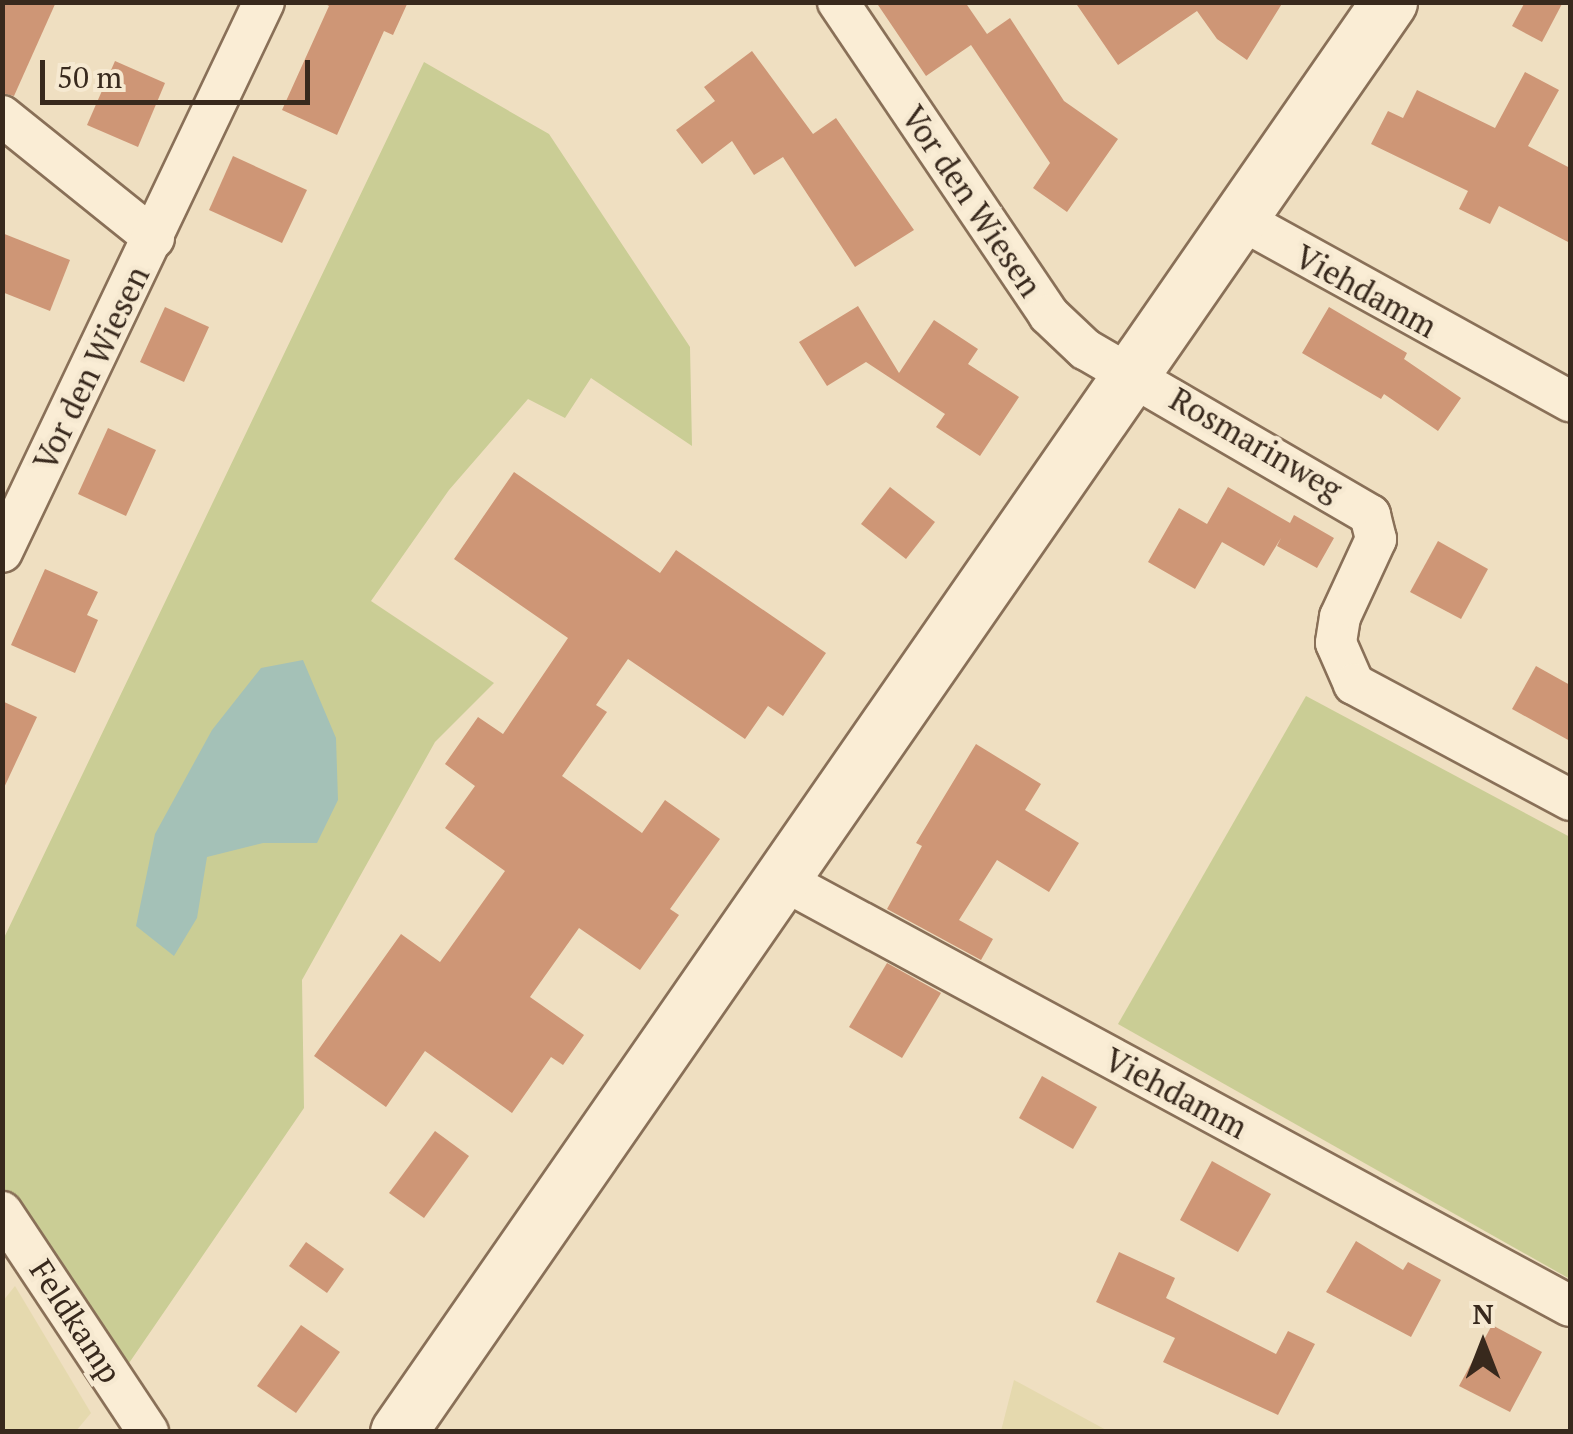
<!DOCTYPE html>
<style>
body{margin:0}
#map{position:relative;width:1573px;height:1434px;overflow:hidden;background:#efdfc1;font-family:"PT Serif",serif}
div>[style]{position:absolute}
.farmland>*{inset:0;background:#e5d9ae}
.green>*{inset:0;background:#cacd95}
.water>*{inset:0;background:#a4c1b7}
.building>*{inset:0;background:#ce9676}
.roads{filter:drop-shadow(2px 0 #897058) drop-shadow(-2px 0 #897058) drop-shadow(0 2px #897058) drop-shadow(0 -2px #897058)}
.minor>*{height:40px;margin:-20px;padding:0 20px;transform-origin:20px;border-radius:20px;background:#faedd5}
.secondary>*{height:55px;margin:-27.5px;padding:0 27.5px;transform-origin:27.5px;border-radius:27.5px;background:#faedd5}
span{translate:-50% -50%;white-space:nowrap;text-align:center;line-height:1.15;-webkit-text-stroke:9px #f6e9d1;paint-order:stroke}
.street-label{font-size:32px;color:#38291d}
.frame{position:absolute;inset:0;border:5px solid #38291d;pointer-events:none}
.north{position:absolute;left:1433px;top:1294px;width:100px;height:100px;-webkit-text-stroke:8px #f6e9d1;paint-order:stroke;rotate:0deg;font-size:28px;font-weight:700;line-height:40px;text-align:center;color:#38291d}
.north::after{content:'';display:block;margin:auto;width:35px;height:45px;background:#38291d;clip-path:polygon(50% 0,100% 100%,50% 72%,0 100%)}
.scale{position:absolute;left:40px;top:60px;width:270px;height:45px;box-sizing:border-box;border:5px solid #38291d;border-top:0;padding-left:12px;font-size:30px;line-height:35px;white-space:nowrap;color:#38291d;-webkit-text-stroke:8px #f6e9d1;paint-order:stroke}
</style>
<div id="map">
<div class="farmland">
<i style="clip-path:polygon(15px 1286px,91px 1413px,76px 1431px,3px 1431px,3px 1301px)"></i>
<i style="clip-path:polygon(1014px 1380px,1108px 1431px,1001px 1431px)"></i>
</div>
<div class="green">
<i style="clip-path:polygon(424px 62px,549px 134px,690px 347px,692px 446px,591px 378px,565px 418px,528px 399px,449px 490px,371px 601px,494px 683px,435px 742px,302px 980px,304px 1108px,127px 1366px,3px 1186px,2px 942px)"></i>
<i style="clip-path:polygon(1306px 696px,1570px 837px,1570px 1279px,1118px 1024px)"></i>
</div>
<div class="water">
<i style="clip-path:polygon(303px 660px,336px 738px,338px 800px,317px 843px,263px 843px,207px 857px,197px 918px,174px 956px,136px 926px,155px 834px,212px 730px,261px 668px)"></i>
</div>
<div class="building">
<i style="clip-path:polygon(2px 2px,56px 2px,14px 96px,2px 93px)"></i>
<i style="clip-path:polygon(322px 2px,408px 2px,393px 35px,384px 31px,337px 135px,282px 110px,329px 6px)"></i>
<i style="clip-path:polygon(876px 2px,965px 2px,987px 34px,1010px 18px,1064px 101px,1118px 139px,1067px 212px,1033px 188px,1050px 163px,971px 45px,926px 76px)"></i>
<i style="clip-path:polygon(1075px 2px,1283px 2px,1247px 60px,1217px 39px,1197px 11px,1118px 65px)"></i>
<i style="clip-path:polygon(1525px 2px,1563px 2px,1542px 42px,1512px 26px)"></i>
<i style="clip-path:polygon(752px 51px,813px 134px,836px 118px,914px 230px,855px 267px,783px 157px,754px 175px,732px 141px,702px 164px,676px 130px,715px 101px,704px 87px)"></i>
<i style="clip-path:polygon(115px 61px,165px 83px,138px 147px,87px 125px)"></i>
<i style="clip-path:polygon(1525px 72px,1559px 90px,1528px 146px,1570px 168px,1570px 243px,1499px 206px,1490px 224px,1459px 209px,1468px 191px,1371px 144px,1388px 111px,1403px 118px,1417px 90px,1495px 128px)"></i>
<i style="clip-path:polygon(233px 156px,307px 190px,282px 243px,209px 210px)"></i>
<i style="clip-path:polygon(2px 233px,70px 260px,50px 311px,2px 292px)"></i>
<i style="clip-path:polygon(858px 306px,899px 373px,934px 320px,978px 349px,968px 364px,1019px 397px,980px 456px,936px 427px,945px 414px,866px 362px,827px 386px,799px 342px)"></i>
<i style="clip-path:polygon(165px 307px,209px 327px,184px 382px,140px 362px)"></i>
<i style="clip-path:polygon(1329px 307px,1407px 353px,1404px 359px,1461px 398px,1438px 431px,1384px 394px,1381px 399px,1302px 353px)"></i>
<i style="clip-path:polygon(108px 428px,156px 450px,126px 516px,78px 494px)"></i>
<i style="clip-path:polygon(514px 472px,660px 573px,676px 550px,826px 653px,783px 716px,768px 706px,745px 739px,628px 659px,596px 705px,607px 712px,562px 776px,642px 833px,665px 800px,720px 839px,670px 909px,679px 915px,640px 970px,579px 928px,530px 997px,584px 1035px,563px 1065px,551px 1057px,512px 1113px,425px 1051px,386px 1107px,314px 1056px,401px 934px,440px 962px,505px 871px,445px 828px,475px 786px,445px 764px,478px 717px,503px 734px,568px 638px,454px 559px)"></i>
<i style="clip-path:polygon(890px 487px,935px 522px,906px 559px,861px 524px)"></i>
<i style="clip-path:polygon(1228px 487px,1290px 523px,1294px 515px,1334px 538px,1317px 568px,1277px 546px,1281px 538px,1264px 566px,1222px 542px,1195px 589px,1148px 562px,1179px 508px,1207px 524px)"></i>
<i style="clip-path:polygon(1438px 541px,1488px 569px,1461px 619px,1410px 592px)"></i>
<i style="clip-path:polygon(45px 569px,98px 592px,87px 615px,98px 620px,75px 673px,11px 645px)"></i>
<i style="clip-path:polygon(1536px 666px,1570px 685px,1570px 741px,1512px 709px)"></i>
<i style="clip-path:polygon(2px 701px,37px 717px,2px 792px)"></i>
<i style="clip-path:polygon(976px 744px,1041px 784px,1025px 810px,1079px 843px,1049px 892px,997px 860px,959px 920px,993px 939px,981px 960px,887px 909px,922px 846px,916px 843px)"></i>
<i style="clip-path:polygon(887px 963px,941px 993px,902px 1058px,849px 1027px)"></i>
<i style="clip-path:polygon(1042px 1076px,1097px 1107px,1073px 1149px,1019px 1118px)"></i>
<i style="clip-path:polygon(435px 1131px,469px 1156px,424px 1218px,389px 1193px)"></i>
<i style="clip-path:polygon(1212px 1161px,1271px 1194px,1238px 1252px,1180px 1220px)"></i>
<i style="clip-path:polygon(1356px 1241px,1403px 1270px,1408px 1262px,1441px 1280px,1411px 1337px,1326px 1292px)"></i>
<i style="clip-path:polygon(306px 1242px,344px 1269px,327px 1293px,289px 1266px)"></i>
<i style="clip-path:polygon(1119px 1252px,1175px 1278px,1166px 1298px,1276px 1354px,1288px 1331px,1315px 1344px,1278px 1415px,1163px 1362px,1175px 1338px,1096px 1302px)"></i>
<i style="clip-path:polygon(301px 1325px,340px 1352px,296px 1413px,257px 1386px)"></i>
<i style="clip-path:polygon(1492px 1325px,1542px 1352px,1510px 1412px,1459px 1386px)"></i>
</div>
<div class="roads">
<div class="minor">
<i style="left:838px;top:2px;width:377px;rotate:56deg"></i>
<i style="left:1049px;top:315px;width:50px;rotate:43.4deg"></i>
<i style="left:1085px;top:349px;width:330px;rotate:30.2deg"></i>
<i style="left:1370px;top:515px;width:25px;rotate:76deg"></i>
<i style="left:1376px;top:539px;width:86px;rotate:114.8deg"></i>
<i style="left:1340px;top:617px;width:26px;rotate:99deg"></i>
<i style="left:1336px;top:643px;width:45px;rotate:66.3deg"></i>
<i style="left:1354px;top:684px;width:245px;rotate:28.2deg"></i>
<i style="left:2px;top:116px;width:195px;rotate:38.8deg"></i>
<i style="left:1238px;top:218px;width:379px;rotate:28.9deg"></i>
<i style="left:2px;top:552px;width:609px;rotate:-64.53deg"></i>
<i style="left:781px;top:879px;width:897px;rotate:28.42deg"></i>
<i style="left:2px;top:1212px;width:264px;rotate:56.4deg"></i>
</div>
<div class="secondary">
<i style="left:398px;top:1432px;width:1740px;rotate:-55.28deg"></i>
</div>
</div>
<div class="street-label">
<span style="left:972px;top:201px;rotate:56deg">Vor den Wiesen</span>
<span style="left:1366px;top:291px;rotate:29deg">Viehdamm</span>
<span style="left:91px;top:368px;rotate:-64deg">Vor den Wiesen</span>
<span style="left:1256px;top:444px;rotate:30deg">Rosmarinweg</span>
<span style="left:1176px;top:1093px;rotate:28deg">Viehdamm</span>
<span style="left:76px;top:1321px;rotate:57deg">Feldkamp</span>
</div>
<div class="frame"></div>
<div class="north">N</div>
<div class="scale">50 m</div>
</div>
